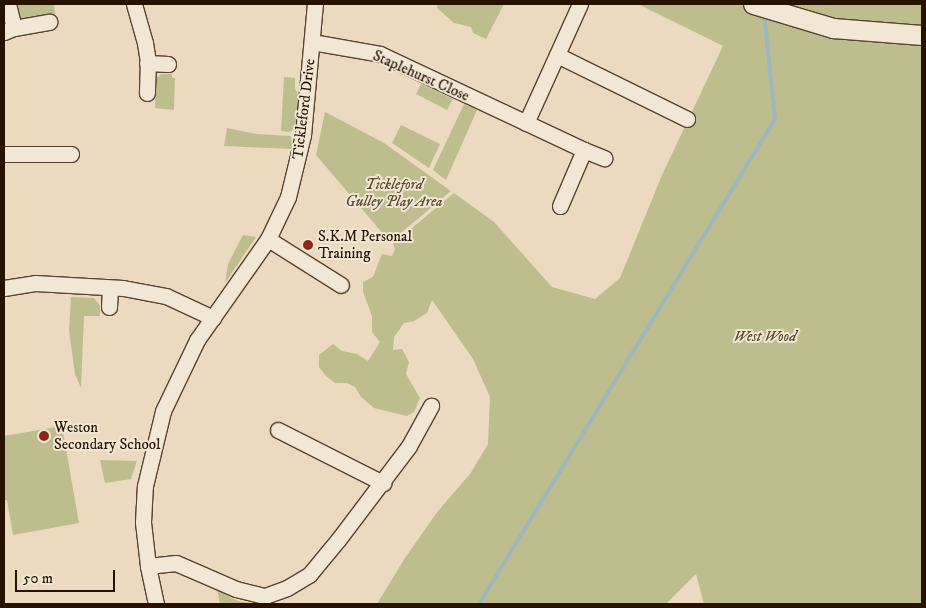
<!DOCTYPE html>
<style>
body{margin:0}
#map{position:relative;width:926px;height:608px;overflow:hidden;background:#ebdabf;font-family:"IM FELL DW Pica",serif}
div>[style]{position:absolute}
.green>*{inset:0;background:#bebd8d}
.stream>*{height:4px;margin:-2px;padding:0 2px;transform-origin:2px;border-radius:2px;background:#9cb8bb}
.roads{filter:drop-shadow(1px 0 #584330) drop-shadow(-1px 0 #584330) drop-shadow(0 1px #584330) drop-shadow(0 -1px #584330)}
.minor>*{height:15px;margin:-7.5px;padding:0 7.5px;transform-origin:7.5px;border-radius:7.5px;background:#f2e7d5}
.tertiary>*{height:19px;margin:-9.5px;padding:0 9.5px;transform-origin:9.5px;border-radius:9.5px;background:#f2e7d5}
.dots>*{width:14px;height:14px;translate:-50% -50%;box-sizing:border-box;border:2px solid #f2e7d5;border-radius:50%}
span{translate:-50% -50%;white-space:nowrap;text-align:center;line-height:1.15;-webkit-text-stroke:4px #f2e7d5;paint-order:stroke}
.street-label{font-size:15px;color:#271100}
.park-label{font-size:15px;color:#5c4d31;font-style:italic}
.poi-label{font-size:15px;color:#271100}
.left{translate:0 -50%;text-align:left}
.frame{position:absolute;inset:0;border:5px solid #271100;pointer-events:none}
.scale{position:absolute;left:15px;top:570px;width:100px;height:22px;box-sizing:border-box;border:2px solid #271100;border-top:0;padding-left:6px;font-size:15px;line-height:18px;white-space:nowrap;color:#271100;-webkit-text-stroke:4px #f2e7d5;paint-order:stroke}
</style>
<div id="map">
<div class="green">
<i style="clip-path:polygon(14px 4px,54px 4px,55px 14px,25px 20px,19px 18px)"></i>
<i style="clip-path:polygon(438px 4px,502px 4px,503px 6px,486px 39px,473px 33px,471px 27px,454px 23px,437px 8px)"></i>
<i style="clip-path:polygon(638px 4px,922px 4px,922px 604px,704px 604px,696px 574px,666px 604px,377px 604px,405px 558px,438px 511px,470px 474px,488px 444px,490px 397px,473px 359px,432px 300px,427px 313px,414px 321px,404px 323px,394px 337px,393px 350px,402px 349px,409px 362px,406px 374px,420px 398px,414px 412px,407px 416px,374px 408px,361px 397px,355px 387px,347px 383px,335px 383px,326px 376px,319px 367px,319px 355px,333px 344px,342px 351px,357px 354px,368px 361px,380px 342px,372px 332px,372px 316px,363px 292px,363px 282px,373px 277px,382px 254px,392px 256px,395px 249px,393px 244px,454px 193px,494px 222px,552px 287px,595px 299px,620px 278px,662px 175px,723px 46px)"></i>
<i style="clip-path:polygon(161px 74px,172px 74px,172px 77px,175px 78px,174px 110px,155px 108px,156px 79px)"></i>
<i style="clip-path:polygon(284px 77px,295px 78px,295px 88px,300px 98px,295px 129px,289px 132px,281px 131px)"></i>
<i style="clip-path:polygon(421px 84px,453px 99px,447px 110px,416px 94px)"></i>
<i style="clip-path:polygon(464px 104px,477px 110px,446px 180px,433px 170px)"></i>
<i style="clip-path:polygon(325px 112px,384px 143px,451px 191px,390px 242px,316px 155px)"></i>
<i style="clip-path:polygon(401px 125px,440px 144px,429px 168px,392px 143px)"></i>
<i style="clip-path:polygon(227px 128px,256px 134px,291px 136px,292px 149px,224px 146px)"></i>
<i style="clip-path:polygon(243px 235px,256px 237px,225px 283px,228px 264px)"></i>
<i style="clip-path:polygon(71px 297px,94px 298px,100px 306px,100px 316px,84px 316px,81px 388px,75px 374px,69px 331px)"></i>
<i style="clip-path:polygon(62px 426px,79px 523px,13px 535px,7px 500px,4px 500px,4px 436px)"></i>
<i style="clip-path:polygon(100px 460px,137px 461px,131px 479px,105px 483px)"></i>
<i style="clip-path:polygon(217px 590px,238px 601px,255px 604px,220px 604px)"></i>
</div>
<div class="stream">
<i style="left:479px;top:604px;width:568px;rotate:-58.6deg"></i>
<i style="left:775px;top:119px;width:107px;rotate:-95.9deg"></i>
</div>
<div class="roads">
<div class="minor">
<i style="left:134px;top:4px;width:41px;rotate:74.2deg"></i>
<i style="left:145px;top:43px;width:18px;rotate:81deg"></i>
<i style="left:148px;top:61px;width:32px;rotate:92deg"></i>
<i style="left:14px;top:28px;width:36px;rotate:-10deg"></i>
<i style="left:4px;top:32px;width:11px;rotate:-22deg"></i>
<i style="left:14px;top:28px;width:25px;rotate:-104deg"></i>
<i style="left:312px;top:42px;width:69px;rotate:10deg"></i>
<i style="left:380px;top:54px;width:225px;rotate:25.2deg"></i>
<i style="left:584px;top:150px;width:61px;rotate:113.2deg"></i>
<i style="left:557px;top:55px;width:145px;rotate:26.2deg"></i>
<i style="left:147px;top:63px;width:21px;rotate:3deg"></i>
<i style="left:526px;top:123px;width:131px;rotate:-65.6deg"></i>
<i style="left:584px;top:150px;width:22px;rotate:22deg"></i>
<i style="left:4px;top:154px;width:67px"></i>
<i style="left:268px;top:239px;width:86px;rotate:32.2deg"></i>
<i style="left:4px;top:288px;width:31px;rotate:-9deg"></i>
<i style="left:35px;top:283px;width:88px;rotate:3.3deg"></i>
<i style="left:123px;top:288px;width:44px;rotate:10.5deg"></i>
<i style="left:166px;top:296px;width:52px;rotate:25.1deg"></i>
<i style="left:109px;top:307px;width:19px;rotate:-87deg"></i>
<i style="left:278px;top:430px;width:118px;rotate:26.8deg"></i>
<i style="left:148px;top:566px;width:28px;rotate:-6deg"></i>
<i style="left:176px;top:563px;width:65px;rotate:23.4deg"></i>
<i style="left:236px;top:589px;width:30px;rotate:14deg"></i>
<i style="left:265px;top:596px;width:23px;rotate:-20deg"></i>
<i style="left:287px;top:588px;width:26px;rotate:-31deg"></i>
<i style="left:309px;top:575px;width:45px;rotate:-50.4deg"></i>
<i style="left:338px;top:540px;width:118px;rotate:-52.9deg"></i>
<i style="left:409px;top:446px;width:46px;rotate:-61.2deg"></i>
<i style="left:156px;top:604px;width:39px;rotate:-102deg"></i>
<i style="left:148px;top:566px;width:44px;rotate:-96.5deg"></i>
<i style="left:143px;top:522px;width:36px;rotate:-87deg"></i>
<i style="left:145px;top:486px;width:77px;rotate:-76.5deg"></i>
<i style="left:163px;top:411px;width:79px;rotate:-64.4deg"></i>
<i style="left:197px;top:340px;width:123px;rotate:-54.9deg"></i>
<i style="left:268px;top:239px;width:47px;rotate:-64.5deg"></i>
<i style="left:288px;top:197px;width:64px;rotate:-76.4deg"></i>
<i style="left:303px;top:135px;width:132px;rotate:-84.8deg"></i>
</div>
<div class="tertiary">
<i style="left:753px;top:4px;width:84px;rotate:16.7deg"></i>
<i style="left:833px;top:28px;width:89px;rotate:4.5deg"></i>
</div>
</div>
<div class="dots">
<i style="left:308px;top:245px;background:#8f2418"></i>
<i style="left:44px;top:436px;background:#8f2418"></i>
</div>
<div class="street-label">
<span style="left:421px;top:76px;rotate:24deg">Staplehurst Close</span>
<span style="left:304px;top:109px;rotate:-83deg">Tickleford Drive</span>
</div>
<div class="park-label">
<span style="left:394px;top:193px">Tickleford<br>Gulley Play Area</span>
<span style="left:765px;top:337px">West Wood</span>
</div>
<div class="poi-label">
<span class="left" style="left:318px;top:245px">S.K.M Personal<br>Training</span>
<span class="left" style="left:54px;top:436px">Weston<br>Secondary School</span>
</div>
<div class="frame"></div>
<div class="scale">50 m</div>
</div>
